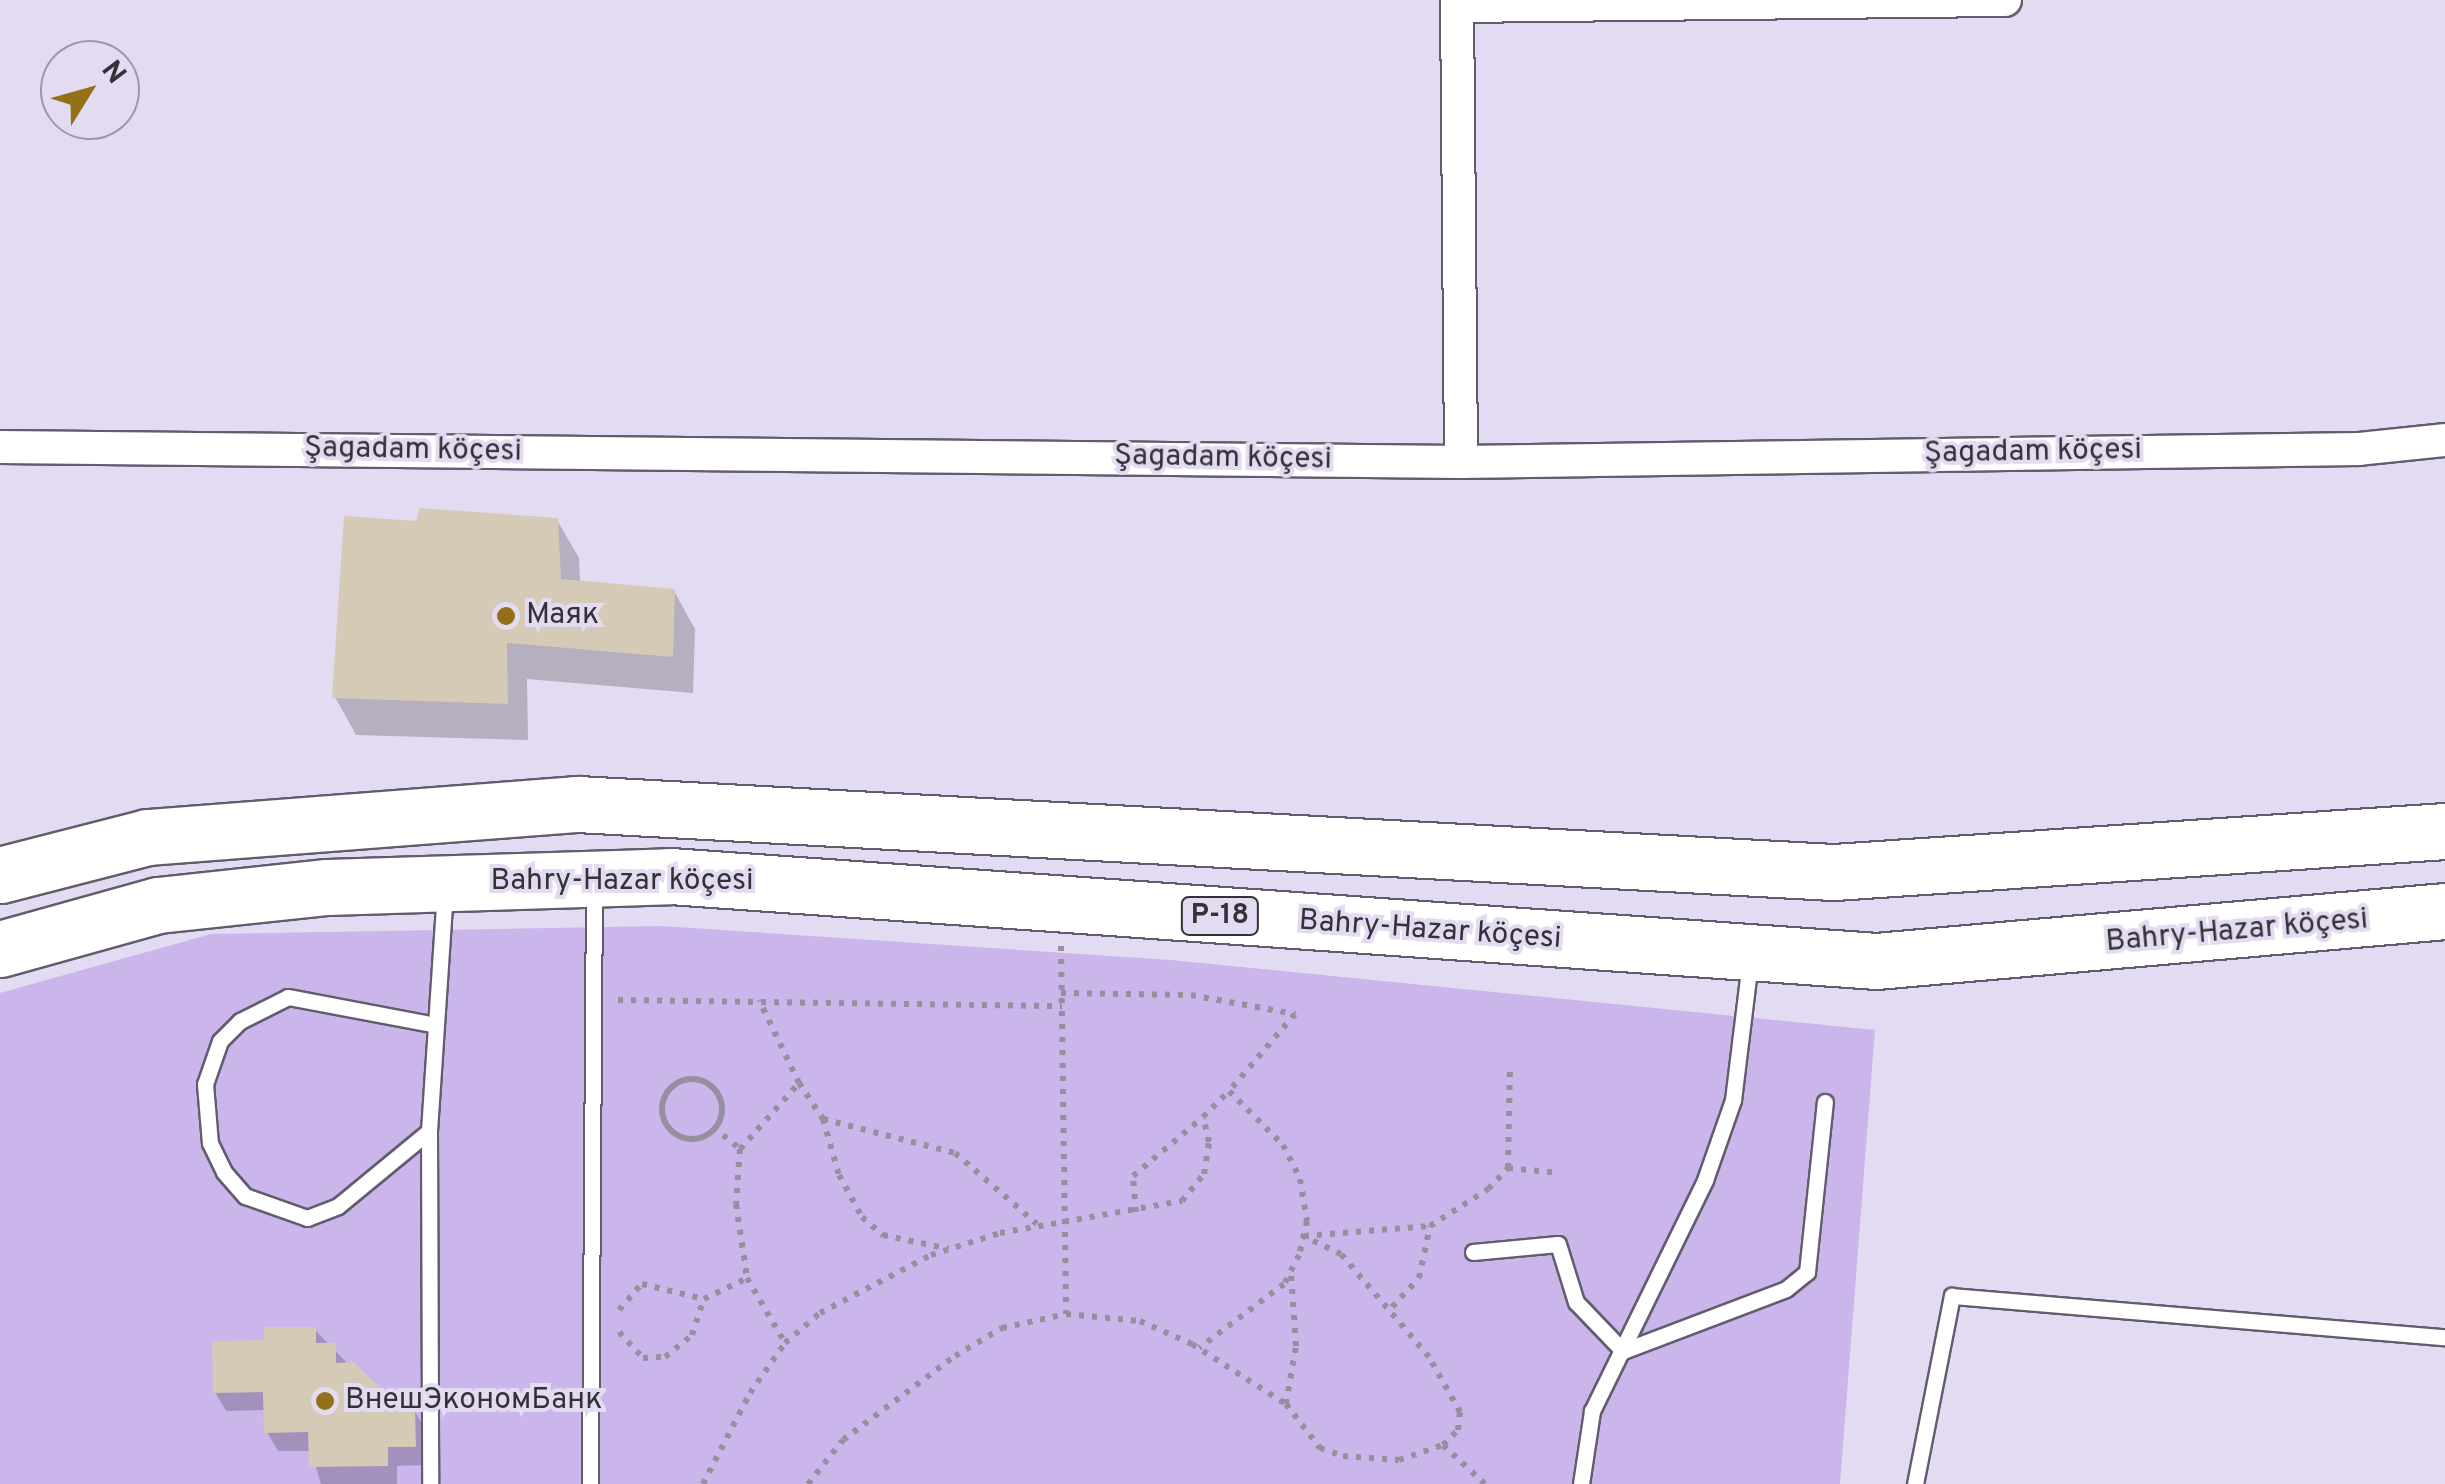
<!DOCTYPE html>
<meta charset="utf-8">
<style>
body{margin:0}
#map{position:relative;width:2445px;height:1484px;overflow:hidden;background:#e3dbf1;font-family:Overpass,sans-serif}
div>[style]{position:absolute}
.green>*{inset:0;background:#cbb6eb}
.shadow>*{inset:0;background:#0003}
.building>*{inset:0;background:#d4cab5}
.path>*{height:6px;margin-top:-3px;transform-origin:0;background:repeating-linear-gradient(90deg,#958f9f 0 5px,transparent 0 13px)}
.path>.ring{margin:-3px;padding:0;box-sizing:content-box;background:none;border:6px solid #958f9f;border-radius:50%}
.roads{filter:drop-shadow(2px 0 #635c6e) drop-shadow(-2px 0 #635c6e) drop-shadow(0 2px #635c6e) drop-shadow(0 -2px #635c6e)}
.lane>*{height:15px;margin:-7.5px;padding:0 7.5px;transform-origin:7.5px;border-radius:7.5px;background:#fff}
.street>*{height:32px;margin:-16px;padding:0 16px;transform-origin:16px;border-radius:16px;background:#fff}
.highway>*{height:55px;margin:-27.5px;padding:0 27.5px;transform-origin:27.5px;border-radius:27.5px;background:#fff}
.dots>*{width:28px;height:28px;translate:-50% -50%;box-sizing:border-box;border:5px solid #e3dbf1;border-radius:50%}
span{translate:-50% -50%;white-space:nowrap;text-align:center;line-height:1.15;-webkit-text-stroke:8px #e3dbf1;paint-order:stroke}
.shield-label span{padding:2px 8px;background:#e3dbf1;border:2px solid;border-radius:8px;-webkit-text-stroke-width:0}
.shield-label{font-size:28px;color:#343139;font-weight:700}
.street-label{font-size:30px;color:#343139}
.poi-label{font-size:30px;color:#343139}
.left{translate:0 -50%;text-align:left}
.north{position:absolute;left:40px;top:40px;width:100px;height:100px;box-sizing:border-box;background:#e3dbf1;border:2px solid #9d97a7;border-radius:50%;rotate:53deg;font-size:28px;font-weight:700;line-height:40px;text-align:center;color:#343139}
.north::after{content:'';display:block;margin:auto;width:35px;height:45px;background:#947018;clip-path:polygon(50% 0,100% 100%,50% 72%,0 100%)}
</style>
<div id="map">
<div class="green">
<i style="clip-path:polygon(662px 926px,1171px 960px,1875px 1030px,1840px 1484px,0 1484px,0 993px,211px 934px)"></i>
</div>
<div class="shadow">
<i style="clip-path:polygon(557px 520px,579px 558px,580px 583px,674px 591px,695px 629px,693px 693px,527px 679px,528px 740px,356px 735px,335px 697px,417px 524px)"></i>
<i style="clip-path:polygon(314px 1329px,393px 1410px,414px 1410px,425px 1429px,425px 1465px,397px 1466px,397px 1484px,321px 1484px,311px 1451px,278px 1451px,267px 1432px,266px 1410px,226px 1411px,215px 1392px,266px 1343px)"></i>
</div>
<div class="building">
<i style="clip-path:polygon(420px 508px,558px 518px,561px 579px,675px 589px,673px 657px,507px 643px,508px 704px,332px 698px,344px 516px,416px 521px)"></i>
<i style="clip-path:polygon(264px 1327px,316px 1327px,316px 1343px,336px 1343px,336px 1363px,353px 1362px,387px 1394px,387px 1407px,415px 1407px,416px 1447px,388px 1447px,388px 1466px,309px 1467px,308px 1432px,264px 1433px,263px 1392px,213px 1393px,212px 1341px,264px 1340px)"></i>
</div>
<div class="path">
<i style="left:1061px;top:946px;width:368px;rotate:89.2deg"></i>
<i style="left:1066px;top:1314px;width:74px;rotate:5.4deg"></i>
<i style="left:1140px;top:1321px;width:57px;rotate:23.9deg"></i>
<i style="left:1192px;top:1344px;width:112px;rotate:32.6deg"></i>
<i style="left:1286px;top:1404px;width:56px;rotate:52.3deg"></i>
<i style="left:1320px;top:1448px;width:24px;rotate:19deg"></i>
<i style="left:1343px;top:1456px;width:56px;rotate:4.1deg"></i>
<i style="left:1399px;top:1460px;width:46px;rotate:-18.8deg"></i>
<i style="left:1443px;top:1445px;width:21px;rotate:-45deg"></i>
<i style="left:1458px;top:1430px;width:18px;rotate:-84deg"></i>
<i style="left:1460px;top:1412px;width:63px;rotate:-119.4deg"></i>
<i style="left:1429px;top:1357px;width:135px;rotate:-130.5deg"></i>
<i style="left:1341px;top:1254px;width:42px;rotate:-154.7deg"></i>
<i style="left:1061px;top:993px;width:130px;rotate:0.9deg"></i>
<i style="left:1191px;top:995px;width:106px;rotate:10.4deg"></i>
<i style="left:1295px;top:1014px;width:101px;rotate:130.6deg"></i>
<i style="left:1229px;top:1091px;width:76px;rotate:45deg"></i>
<i style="left:1283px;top:1145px;width:38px;rotate:63deg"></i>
<i style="left:1300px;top:1179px;width:43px;rotate:80.5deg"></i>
<i style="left:1307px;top:1221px;width:35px;rotate:103deg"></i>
<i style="left:1299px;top:1255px;width:33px;rotate:117deg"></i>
<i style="left:1284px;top:1284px;width:106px;rotate:143deg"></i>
<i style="left:618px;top:1000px;width:444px;rotate:0.8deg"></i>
<i class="ring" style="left:662px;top:1079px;width:54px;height:54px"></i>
<i style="left:799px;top:1083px;width:43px;rotate:56.3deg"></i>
<i style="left:823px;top:1119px;width:58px;rotate:74.1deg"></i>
<i style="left:839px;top:1175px;width:48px;rotate:61.3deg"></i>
<i style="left:862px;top:1217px;width:28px;rotate:41deg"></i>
<i style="left:883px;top:1235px;width:67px;rotate:12deg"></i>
<i style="left:823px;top:1119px;width:136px;rotate:14.4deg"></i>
<i style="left:955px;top:1153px;width:108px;rotate:40.9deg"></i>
<i style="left:713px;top:1127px;width:35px;rotate:39deg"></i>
<i style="left:740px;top:1149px;width:55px;rotate:94.2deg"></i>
<i style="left:736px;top:1204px;width:75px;rotate:81.5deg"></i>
<i style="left:740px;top:1149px;width:89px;rotate:-48.2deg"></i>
<i style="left:799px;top:1083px;width:92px;rotate:-115.7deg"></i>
<i style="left:1508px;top:1168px;width:51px;rotate:5.6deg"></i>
<i style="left:1136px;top:1212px;width:36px;rotate:-95deg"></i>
<i style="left:1133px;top:1176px;width:92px;rotate:-40.1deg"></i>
<i style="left:1304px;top:1236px;width:126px;rotate:-4.5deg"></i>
<i style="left:1430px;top:1226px;width:69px;rotate:-32.5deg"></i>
<i style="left:1488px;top:1189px;width:29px;rotate:-46deg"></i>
<i style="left:1508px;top:1168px;width:100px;rotate:-88.9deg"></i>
<i style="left:1392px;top:1307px;width:40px;rotate:-47deg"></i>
<i style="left:1419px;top:1278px;width:53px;rotate:-78.1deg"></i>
<i style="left:619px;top:1310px;width:35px;rotate:-49deg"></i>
<i style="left:642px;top:1284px;width:64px;rotate:13.6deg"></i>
<i style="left:704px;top:1299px;width:48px;rotate:-26deg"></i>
<i style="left:747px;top:1278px;width:75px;rotate:59.7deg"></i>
<i style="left:619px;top:1332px;width:35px;rotate:47deg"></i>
<i style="left:643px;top:1358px;width:22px;rotate:-3deg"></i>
<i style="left:665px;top:1357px;width:35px;rotate:-39deg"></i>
<i style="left:692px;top:1335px;width:38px;rotate:-72deg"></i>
<i style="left:1286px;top:1404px;width:59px;rotate:-80.2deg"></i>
<i style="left:1296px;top:1346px;width:74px;rotate:-93.9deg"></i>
<i style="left:1443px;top:1445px;width:57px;rotate:42.9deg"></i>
<i style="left:703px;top:1484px;width:102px;rotate:-62.7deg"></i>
<i style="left:750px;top:1393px;width:61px;rotate:-55deg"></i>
<i style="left:785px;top:1343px;width:46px;rotate:-40.6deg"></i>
<i style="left:820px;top:1313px;width:125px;rotate:-27.6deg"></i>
<i style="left:931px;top:1255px;width:72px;rotate:-17.7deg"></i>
<i style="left:1000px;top:1233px;width:185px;rotate:-10deg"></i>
<i style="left:1182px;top:1201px;width:35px;rotate:-51deg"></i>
<i style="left:1204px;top:1174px;width:32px;rotate:-81deg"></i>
<i style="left:1209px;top:1142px;width:26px;rotate:-103deg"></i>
<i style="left:1203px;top:1117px;width:37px;rotate:-45deg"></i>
<i style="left:808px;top:1484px;width:56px;rotate:-51.5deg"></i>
<i style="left:843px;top:1440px;width:140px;rotate:-36.9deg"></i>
<i style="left:955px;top:1356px;width:55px;rotate:-30.8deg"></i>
<i style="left:1002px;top:1328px;width:66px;rotate:-12.3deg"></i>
</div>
<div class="roads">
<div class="lane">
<i style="left:431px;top:1024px;width:146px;rotate:-169.3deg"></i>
<i style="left:288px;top:997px;width:54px;rotate:153.4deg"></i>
<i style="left:240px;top:1021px;width:28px;rotate:135deg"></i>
<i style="left:220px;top:1041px;width:46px;rotate:109.2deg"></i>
<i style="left:205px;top:1084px;width:59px;rotate:85.2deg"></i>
<i style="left:210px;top:1143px;width:32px;rotate:64deg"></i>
<i style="left:224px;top:1172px;width:32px;rotate:49deg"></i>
<i style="left:245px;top:1196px;width:66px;rotate:19.5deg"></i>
<i style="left:307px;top:1218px;width:33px;rotate:-21deg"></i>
<i style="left:338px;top:1206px;width:118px;rotate:-39.5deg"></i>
<i style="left:429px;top:1131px;width:241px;rotate:-86.2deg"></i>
<i style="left:429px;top:1131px;width:353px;rotate:89.8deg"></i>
<i style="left:1473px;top:1252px;width:85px;rotate:-5.4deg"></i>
<i style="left:1558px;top:1244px;width:61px;rotate:72.8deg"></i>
<i style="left:1576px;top:1302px;width:68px;rotate:46.2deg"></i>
<i style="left:1623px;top:1351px;width:174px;rotate:-20.8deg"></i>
<i style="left:1786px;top:1289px;width:27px;rotate:-39deg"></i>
<i style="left:1807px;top:1272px;width:171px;rotate:-84deg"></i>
<i style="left:590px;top:1484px;width:596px;rotate:-89.62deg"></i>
<i style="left:1581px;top:1484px;width:74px;rotate:-81.4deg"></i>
<i style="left:1592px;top:1411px;width:257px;rotate:-63.9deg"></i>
<i style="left:1705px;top:1180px;width:85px;rotate:-70.7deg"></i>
<i style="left:1733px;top:1100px;width:140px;rotate:-83deg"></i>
<i style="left:1915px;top:1484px;width:192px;rotate:-78.9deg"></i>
<i style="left:1952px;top:1296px;width:495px;rotate:4.8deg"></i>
</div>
<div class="street">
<i style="left:1457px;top:0;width:462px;rotate:89.5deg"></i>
<i style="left:1457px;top:6px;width:548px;rotate:-0.63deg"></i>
<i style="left:0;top:447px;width:1461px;rotate:0.59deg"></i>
<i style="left:1461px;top:462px;width:898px;rotate:-0.83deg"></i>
<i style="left:2359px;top:449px;width:86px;rotate:-6deg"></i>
</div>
<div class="highway">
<i style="left:0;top:875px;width:153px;rotate:-14.4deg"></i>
<i style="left:148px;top:837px;width:430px;rotate:-4.4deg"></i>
<i style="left:577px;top:804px;width:1259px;rotate:3.1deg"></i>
<i style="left:1834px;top:872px;width:612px;rotate:-3.84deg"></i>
<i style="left:0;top:949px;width:164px;rotate:-15.6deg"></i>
<i style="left:158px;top:905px;width:170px;rotate:-6.1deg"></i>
<i style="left:327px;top:887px;width:343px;rotate:-1.8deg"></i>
<i style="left:670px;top:876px;width:1209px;rotate:4.03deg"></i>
<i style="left:1876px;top:961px;width:571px;rotate:-5.02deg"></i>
</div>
</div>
<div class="dots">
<i style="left:506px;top:616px;background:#947018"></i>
<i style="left:325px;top:1401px;background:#947018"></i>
</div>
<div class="shield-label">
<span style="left:1220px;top:916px">P-18</span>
</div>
<div class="street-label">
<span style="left:413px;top:451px;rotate:1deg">Şagadam köçesi</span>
<span style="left:2033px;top:453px;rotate:-1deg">Şagadam köçesi</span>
<span style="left:1223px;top:459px;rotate:1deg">Şagadam köçesi</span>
<span style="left:622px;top:882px">Bahry-Hazar köçesi</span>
<span style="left:1430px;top:931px;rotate:4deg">Bahry-Hazar köçesi</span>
<span style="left:2237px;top:932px;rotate:-5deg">Bahry-Hazar köçesi</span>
</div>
<div class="poi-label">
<span class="left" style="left:526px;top:616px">Маяк</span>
<span class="left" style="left:345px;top:1401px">ВнешЭкономБанк</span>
</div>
<div class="north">N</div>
</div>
